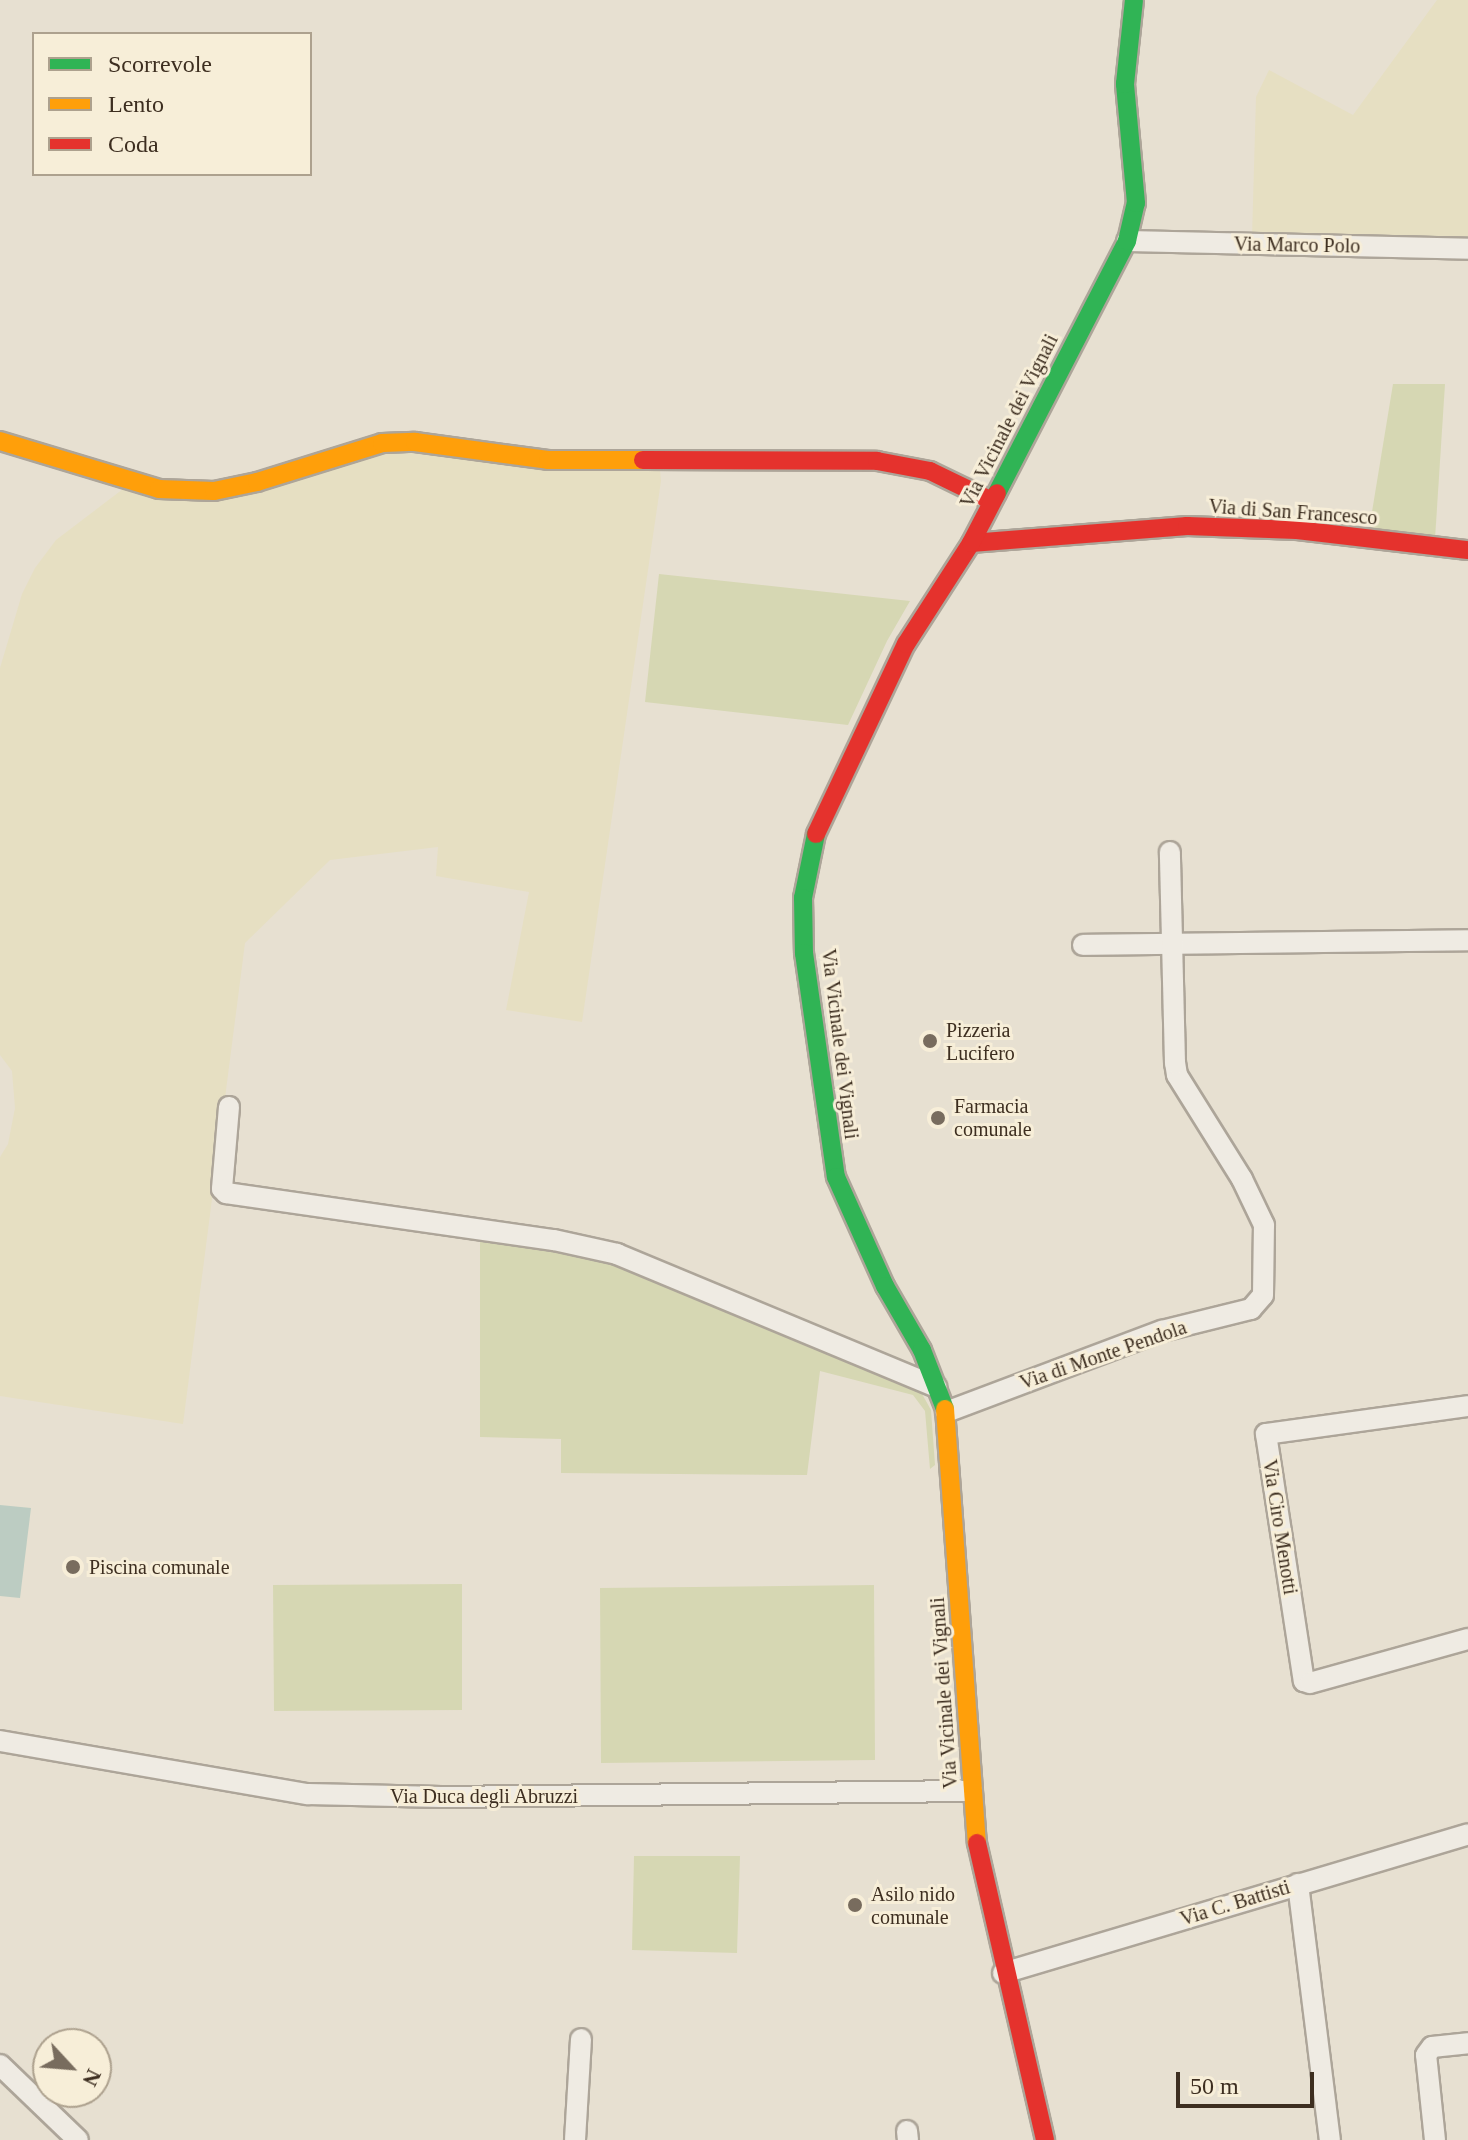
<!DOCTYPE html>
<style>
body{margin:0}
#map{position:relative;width:1468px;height:2140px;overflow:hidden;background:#e7e0d1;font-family:"Times New Roman",serif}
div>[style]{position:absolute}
.farmland>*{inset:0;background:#e6dfc2}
.green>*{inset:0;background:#d6d7b3}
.water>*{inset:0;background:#bcccc2}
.roads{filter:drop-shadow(2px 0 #ada599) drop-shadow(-2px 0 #ada599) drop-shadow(0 2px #ada599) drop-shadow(0 -2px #ada599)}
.street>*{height:20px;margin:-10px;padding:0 10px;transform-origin:10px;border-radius:10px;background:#efebe3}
.fast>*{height:18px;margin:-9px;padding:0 9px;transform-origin:9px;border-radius:9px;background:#30b455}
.slow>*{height:18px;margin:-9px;padding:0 9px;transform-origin:9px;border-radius:9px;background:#ff9f0a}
.jam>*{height:18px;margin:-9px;padding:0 9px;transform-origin:9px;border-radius:9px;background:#e5322d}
.dots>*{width:22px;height:22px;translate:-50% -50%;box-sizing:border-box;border:4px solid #f7eed8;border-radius:50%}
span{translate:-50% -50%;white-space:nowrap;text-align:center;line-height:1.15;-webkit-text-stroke:6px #f7eed8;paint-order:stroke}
.street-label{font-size:20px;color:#3d2e20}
.poi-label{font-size:20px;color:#3d2e20}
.left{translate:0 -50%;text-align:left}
.legend{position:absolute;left:32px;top:32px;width:280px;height:144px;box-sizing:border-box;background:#f7eed8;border:2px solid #ada18e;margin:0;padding:10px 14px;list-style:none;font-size:24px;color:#3d2e20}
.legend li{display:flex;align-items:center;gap:16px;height:40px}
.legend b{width:40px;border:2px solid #ada18e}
.north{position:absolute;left:32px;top:2028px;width:80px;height:80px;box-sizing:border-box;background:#f7eed8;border:2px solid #ada18e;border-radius:50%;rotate:116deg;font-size:22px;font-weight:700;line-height:32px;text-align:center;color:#3d2e20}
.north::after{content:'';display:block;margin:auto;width:28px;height:36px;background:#786c5e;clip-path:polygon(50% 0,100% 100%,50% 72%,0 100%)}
.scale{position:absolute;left:1176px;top:2072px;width:138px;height:36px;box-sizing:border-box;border:4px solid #3d2e20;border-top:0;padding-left:10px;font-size:24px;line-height:28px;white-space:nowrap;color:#3d2e20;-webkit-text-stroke:6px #f7eed8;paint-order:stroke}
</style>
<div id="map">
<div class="farmland">
<i style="clip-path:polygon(1437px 0,1468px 0,1468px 243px,1252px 237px,1256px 97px,1269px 70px,1353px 115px)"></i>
<i style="clip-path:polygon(393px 451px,660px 470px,661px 481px,582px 1022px,506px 1010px,529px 892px,436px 876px,438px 847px,330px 860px,245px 943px,183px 1424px,0 1396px,0 1157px,8px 1144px,15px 1108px,12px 1071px,0 1055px,0 668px,22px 594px,35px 568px,56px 540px,123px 489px,164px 496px)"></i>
</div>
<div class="green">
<i style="clip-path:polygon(1393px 384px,1445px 384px,1435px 539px,1369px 530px)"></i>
<i style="clip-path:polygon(659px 574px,910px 601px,887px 641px,848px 725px,645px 702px)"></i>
<i style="clip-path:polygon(480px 1235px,624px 1264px,916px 1383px,931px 1410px,935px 1465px,930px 1469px,925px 1411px,913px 1395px,820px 1371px,807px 1475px,561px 1473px,561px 1439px,480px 1437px)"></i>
<i style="clip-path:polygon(462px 1584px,462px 1710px,274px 1711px,273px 1585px)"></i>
<i style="clip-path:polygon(874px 1585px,875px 1760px,601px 1763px,600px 1588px)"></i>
<i style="clip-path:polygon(634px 1856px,740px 1856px,737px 1953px,632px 1950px)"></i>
</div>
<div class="water">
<i style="clip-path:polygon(0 1505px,31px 1508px,20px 1598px,0 1596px)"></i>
</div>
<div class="roads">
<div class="street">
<i style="left:1127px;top:241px;width:341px;rotate:1.3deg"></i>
<i style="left:1083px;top:945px;width:385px;rotate:-0.7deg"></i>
<i style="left:229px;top:1107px;width:82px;rotate:94.9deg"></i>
<i style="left:222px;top:1189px;width:6px;rotate:45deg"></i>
<i style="left:226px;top:1193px;width:331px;rotate:8.2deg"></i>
<i style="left:554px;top:1240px;width:65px;rotate:12.5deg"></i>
<i style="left:617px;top:1254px;width:346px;rotate:22.6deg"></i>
<i style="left:1468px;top:1406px;width:204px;rotate:172.1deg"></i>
<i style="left:1266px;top:1434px;width:250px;rotate:81.3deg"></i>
<i style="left:1304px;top:1681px;width:6px;rotate:18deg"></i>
<i style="left:1310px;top:1683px;width:164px;rotate:-15.6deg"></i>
<i style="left:946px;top:1412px;width:231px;rotate:-20.6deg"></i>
<i style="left:1162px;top:1331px;width:92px;rotate:-13.9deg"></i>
<i style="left:1251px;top:1309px;width:18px;rotate:-49deg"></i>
<i style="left:1263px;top:1295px;width:70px;rotate:-89.2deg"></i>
<i style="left:1264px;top:1225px;width:51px;rotate:-115.6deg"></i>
<i style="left:1242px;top:1179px;width:123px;rotate:-122deg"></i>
<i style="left:1177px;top:1075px;width:12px;rotate:-99deg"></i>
<i style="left:1175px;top:1063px;width:211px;rotate:-91.4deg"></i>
<i style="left:0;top:1741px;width:313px;rotate:9.8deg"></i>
<i style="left:308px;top:1794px;width:133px;rotate:1.3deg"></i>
<i style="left:441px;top:1797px;width:531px;rotate:-0.65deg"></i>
<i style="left:1298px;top:1884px;width:258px;rotate:82.9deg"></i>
<i style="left:1003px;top:1973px;width:485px;rotate:-16.6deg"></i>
<i style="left:0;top:2065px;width:108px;rotate:43.9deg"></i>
<i style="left:907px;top:2131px;width:9px;rotate:84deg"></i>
<i style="left:575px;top:2140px;width:101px;rotate:-86.6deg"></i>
<i style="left:1435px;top:2140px;width:85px;rotate:-96deg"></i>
<i style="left:1426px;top:2055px;width:10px;rotate:-53deg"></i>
<i style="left:1432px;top:2047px;width:36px;rotate:-6deg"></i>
</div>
<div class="fast">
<i style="left:997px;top:493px;width:284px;rotate:-62.7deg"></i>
<i style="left:1127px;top:241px;width:39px;rotate:-77deg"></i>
<i style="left:1136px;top:203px;width:120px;rotate:-95.3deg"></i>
<i style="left:1125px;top:84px;width:84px;rotate:-83.9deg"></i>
<i style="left:816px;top:834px;width:65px;rotate:101.5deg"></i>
<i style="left:803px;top:898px;width:55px;rotate:89deg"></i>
<i style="left:804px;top:953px;width:226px;rotate:81.9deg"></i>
<i style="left:836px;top:1177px;width:120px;rotate:65.8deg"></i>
<i style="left:885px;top:1286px;width:74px;rotate:60deg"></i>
<i style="left:922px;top:1350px;width:63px;rotate:68.7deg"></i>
</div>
<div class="slow">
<i style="left:0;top:441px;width:166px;rotate:16.8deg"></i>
<i style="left:159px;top:489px;width:55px;rotate:2.1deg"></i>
<i style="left:214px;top:491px;width:44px;rotate:-11.8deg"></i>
<i style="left:257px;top:482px;width:131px;rotate:-17.3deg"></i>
<i style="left:382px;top:443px;width:33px;rotate:-2deg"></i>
<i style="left:415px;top:442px;width:134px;rotate:7.7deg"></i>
<i style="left:548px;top:460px;width:95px"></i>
<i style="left:945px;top:1409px;width:435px;rotate:85.8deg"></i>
</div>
<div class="jam">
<i style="left:643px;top:460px;width:234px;rotate:0.2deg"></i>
<i style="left:877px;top:461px;width:54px;rotate:10.7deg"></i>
<i style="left:930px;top:471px;width:69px;rotate:25.8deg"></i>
<i style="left:971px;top:543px;width:217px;rotate:-4.5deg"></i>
<i style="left:1187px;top:526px;width:110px;rotate:2.1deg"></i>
<i style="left:1297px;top:530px;width:172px;rotate:6.7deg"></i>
<i style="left:816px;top:834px;width:210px;rotate:-64.7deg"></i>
<i style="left:906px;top:644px;width:120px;rotate:-57.2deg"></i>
<i style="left:971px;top:543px;width:56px;rotate:-62.5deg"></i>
<i style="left:977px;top:1843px;width:305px;rotate:77.1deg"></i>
</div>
</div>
<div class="dots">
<i style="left:930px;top:1041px;background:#786c5e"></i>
<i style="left:938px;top:1118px;background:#786c5e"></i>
<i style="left:73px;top:1567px;background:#786c5e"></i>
<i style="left:855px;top:1905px;background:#786c5e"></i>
</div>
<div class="street-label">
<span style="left:1297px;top:245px;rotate:1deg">Via Marco Polo</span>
<span style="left:1009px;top:421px;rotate:-63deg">Via Vicinale dei Vignali</span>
<span style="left:1293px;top:512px;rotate:4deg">Via di San Francesco</span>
<span style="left:840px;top:1044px;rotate:83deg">Via Vicinale dei Vignali</span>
<span style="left:1103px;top:1355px;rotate:-19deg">Via di Monte Pendola</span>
<span style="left:1280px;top:1527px;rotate:81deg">Via Ciro Menotti</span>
<span style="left:944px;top:1693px;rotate:-94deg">Via Vicinale dei Vignali</span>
<span style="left:484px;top:1796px">Via Duca degli Abruzzi</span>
<span style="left:1235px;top:1903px;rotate:-17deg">Via C. Battisti</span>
</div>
<div class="poi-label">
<span class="left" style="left:946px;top:1042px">Pizzeria<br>Lucifero</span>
<span class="left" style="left:954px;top:1118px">Farmacia<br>comunale</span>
<span class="left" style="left:89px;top:1567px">Piscina comunale</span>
<span class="left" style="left:871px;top:1906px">Asilo nido<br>comunale</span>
</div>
<ul class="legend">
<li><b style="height:10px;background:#30b455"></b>Scorrevole</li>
<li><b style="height:10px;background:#ff9f0a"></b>Lento</li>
<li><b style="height:10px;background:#e5322d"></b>Coda</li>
</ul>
<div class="north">N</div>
<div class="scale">50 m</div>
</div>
